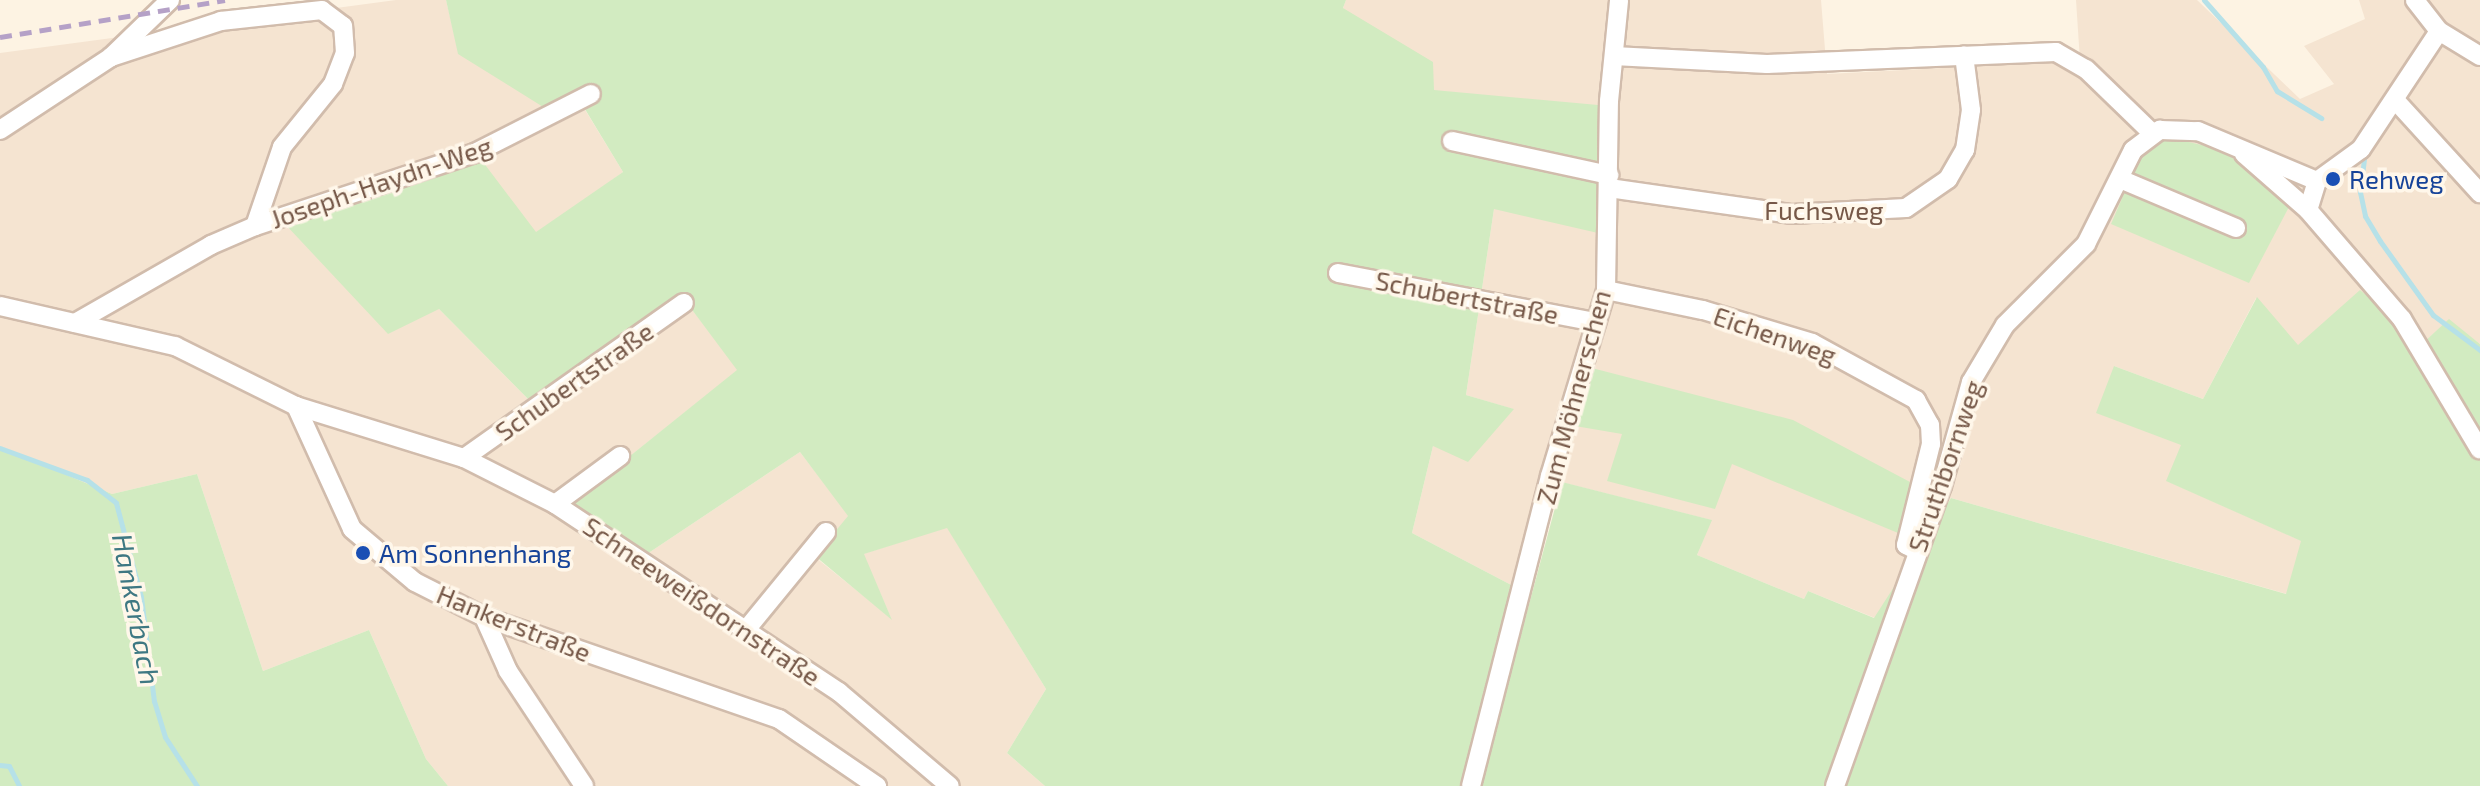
<!DOCTYPE html>
<meta charset="utf-8">
<style>
body{margin:0}
#map{position:relative;width:2480px;height:786px;overflow:hidden;background:#fdf3e3;font-family:"Exo 2",sans-serif}
div>[style]{position:absolute}
.residential>*{inset:0;background:#f5e4d1}
.green>*{inset:0;background:#d2ebc1}
.stream>*{height:5px;margin:-2.5px;padding:0 2.5px;transform-origin:2.5px;border-radius:2.5px;background:#b6e1e8}
.roads{filter:drop-shadow(2px 0 #d1bcac) drop-shadow(-2px 0 #d1bcac) drop-shadow(0 2px #d1bcac) drop-shadow(0 -2px #d1bcac)}
.minor>*{height:18px;margin:-9px;padding:0 9px;transform-origin:9px;border-radius:9px;background:#fff}
.rail>*{height:5px;margin-top:-2.5px;transform-origin:0;background:repeating-linear-gradient(90deg,#b5a1c7 0 12px,transparent 0 20px)}
.dots>*{width:22px;height:22px;translate:-50% -50%;box-sizing:border-box;border:4px solid #fff7ea;border-radius:50%}
span{translate:-50% -50%;white-space:nowrap;text-align:center;line-height:1.15;-webkit-text-stroke:7px #fff7ea;paint-order:stroke}
.transit-label{font-size:26px;color:#164399}
.left{translate:0 -50%;text-align:left}
.street-label{font-size:26px;color:#765848}
.water-label{font-size:28px;color:#3e7883;font-style:italic}
</style>
<div id="map">
<div class="residential">
<i style="clip-path:polygon(396px 0,446px 0,459px 54px,576px 95px,623px 172px,438px 308px,530px 401px,681px 295px,738px 370px,570px 504px,647px 554px,800px 452px,849px 516px,815px 557px,891px 618px,863px 554px,947px 527px,1046px 689px,1007px 753px,1045px 786px,448px 786px,426px 759px,369px 630px,263px 671px,197px 474px,112px 494px,0 447px,0 53px)"></i>
<i style="clip-path:polygon(1346px 0,1821px 0,1827px 74px,2080px 61px,2076px 0,2197px 0,2300px 99px,2334px 84px,2304px 46px,2365px 19px,2359px 0,2480px 0,2480px 344px,2449px 320px,2423px 343px,2298px 346px,2256px 298px,2203px 399px,2114px 366px,2182px 445px,2167px 481px,2302px 541px,2287px 594px,1951px 498px,1875px 618px,1808px 591px,1804px 599px,1697px 555px,1711px 520px,1545px 478px,1517px 588px,1412px 533px,1433px 446px,1513px 409px,1466px 395px,1494px 209px,1433px 90px,1343px 8px)"></i>
</div>
<div class="green">
<i style="clip-path:polygon(446px 0,1346px 0,1343px 8px,1433px 62px,1434px 90px,1598px 105px,1598px 233px,1494px 209px,1466px 395px,1514px 409px,1468px 462px,1433px 446px,1412px 533px,1517px 588px,1462px 786px,1045px 786px,1007px 753px,1046px 689px,947px 528px,864px 554px,892px 620px,815px 556px,848px 516px,800px 452px,647px 554px,569px 505px,737px 370px,681px 295px,530px 401px,439px 309px,388px 334px,285px 224px,483px 162px,536px 232px,623px 172px,577px 96px,548px 110px,458px 54px)"></i>
<i style="clip-path:polygon(2176px 139px,2223px 150px,2290px 205px,2249px 283px,2111px 224px,2141px 154px,2155px 141px)"></i>
<i style="clip-path:polygon(2360px 290px,2423px 343px,2449px 319px,2480px 344px,2480px 786px,1480px 786px,1562px 482px,1712px 520px,1697px 555px,1804px 599px,1808px 591px,1874px 618px,1951px 498px,2286px 594px,2301px 541px,2166px 481px,2181px 445px,2096px 413px,2114px 366px,2203px 399px,2257px 297px,2298px 345px)"></i>
<i style="clip-path:polygon(1588px 367px,1793px 420px,1910px 482px,1898px 533px,1732px 464px,1715px 509px,1607px 481px,1622px 434px,1575px 426px)"></i>
<i style="clip-path:polygon(0 447px,112px 494px,197px 474px,263px 671px,369px 630px,426px 759px,448px 786px,0 786px)"></i>
</div>
<div class="stream">
<i style="left:2204px;top:0;width:89px;rotate:48.6deg"></i>
<i style="left:2263px;top:67px;width:28px;rotate:60deg"></i>
<i style="left:2277px;top:91px;width:52px;rotate:31.5deg"></i>
<i style="left:2364px;top:159px;width:33px;rotate:97deg"></i>
<i style="left:2360px;top:192px;width:25px;rotate:78deg"></i>
<i style="left:2365px;top:216px;width:29px;rotate:59deg"></i>
<i style="left:2380px;top:241px;width:91px;rotate:54.4deg"></i>
<i style="left:2433px;top:315px;width:59px;rotate:36.7deg"></i>
<i style="left:0;top:448px;width:93px;rotate:20.2deg"></i>
<i style="left:87px;top:480px;width:37px;rotate:38deg"></i>
<i style="left:116px;top:503px;width:97px;rotate:75.1deg"></i>
<i style="left:141px;top:597px;width:105px;rotate:82.9deg"></i>
<i style="left:154px;top:701px;width:38px;rotate:73deg"></i>
<i style="left:165px;top:737px;width:59px;rotate:56.9deg"></i>
<i style="left:0;top:765px;width:9px;rotate:6deg"></i>
<i style="left:9px;top:766px;width:22px;rotate:63deg"></i>
</div>
<div class="roads">
<div class="minor">
<i style="left:2439px;top:31px;width:48px;rotate:31.4deg"></i>
<i style="left:1614px;top:56px;width:153px;rotate:3deg"></i>
<i style="left:1767px;top:64px;width:289px;rotate:-2.4deg"></i>
<i style="left:2056px;top:52px;width:34px;rotate:30deg"></i>
<i style="left:2086px;top:69px;width:92px;rotate:44.1deg"></i>
<i style="left:2396px;top:101px;width:125px;rotate:47.6deg"></i>
<i style="left:0;top:130px;width:133px;rotate:-33.3deg"></i>
<i style="left:111px;top:57px;width:82px;rotate:-44deg"></i>
<i style="left:1452px;top:141px;width:161px;rotate:12.2deg"></i>
<i style="left:2244px;top:154px;width:85px;rotate:41.2deg"></i>
<i style="left:2120px;top:179px;width:126px;rotate:22.9deg"></i>
<i style="left:2317px;top:181px;width:30px;rotate:107deg"></i>
<i style="left:2308px;top:210px;width:144px;rotate:49.2deg"></i>
<i style="left:2402px;top:319px;width:152px;rotate:59.2deg"></i>
<i style="left:2317px;top:181px;width:54px;rotate:-36deg"></i>
<i style="left:2361px;top:149px;width:141px;rotate:-56.5deg"></i>
<i style="left:2439px;top:31px;width:39px;rotate:-128deg"></i>
<i style="left:1609px;top:188px;width:185px;rotate:8.1deg"></i>
<i style="left:1792px;top:214px;width:114px;rotate:-3deg"></i>
<i style="left:1906px;top:208px;width:51px;rotate:-34.6deg"></i>
<i style="left:1948px;top:179px;width:34px;rotate:-60deg"></i>
<i style="left:1965px;top:150px;width:40px;rotate:-81.5deg"></i>
<i style="left:1971px;top:110px;width:55px;rotate:-97.3deg"></i>
<i style="left:255px;top:226px;width:232px;rotate:-18.4deg"></i>
<i style="left:475px;top:153px;width:130px;rotate:-27deg"></i>
<i style="left:1338px;top:273px;width:263px;rotate:10.8deg"></i>
<i style="left:1606px;top:290px;width:99px;rotate:11.7deg"></i>
<i style="left:1703px;top:310px;width:114px;rotate:16.8deg"></i>
<i style="left:1812px;top:343px;width:119px;rotate:28.7deg"></i>
<i style="left:1916px;top:400px;width:29px;rotate:61deg"></i>
<i style="left:1930px;top:425px;width:19px;rotate:87deg"></i>
<i style="left:1931px;top:444px;width:104px;rotate:103.9deg"></i>
<i style="left:1906px;top:545px;width:11px;rotate:27deg"></i>
<i style="left:0;top:306px;width:180px;rotate:12.9deg"></i>
<i style="left:175px;top:346px;width:135px;rotate:26.4deg"></i>
<i style="left:296px;top:406px;width:135px;rotate:65.5deg"></i>
<i style="left:352px;top:529px;width:82px;rotate:40.1deg"></i>
<i style="left:415px;top:582px;width:77px;rotate:26.9deg"></i>
<i style="left:484px;top:617px;width:312px;rotate:19.1deg"></i>
<i style="left:779px;top:719px;width:119px;rotate:34.4deg"></i>
<i style="left:75px;top:323px;width:157px;rotate:-29.8deg"></i>
<i style="left:211px;top:245px;width:48px;rotate:-23.4deg"></i>
<i style="left:255px;top:226px;width:83px;rotate:-71.1deg"></i>
<i style="left:282px;top:147px;width:81px;rotate:-51deg"></i>
<i style="left:333px;top:84px;width:33px;rotate:-69deg"></i>
<i style="left:345px;top:53px;width:27px;rotate:-94deg"></i>
<i style="left:343px;top:26px;width:26px;rotate:-143deg"></i>
<i style="left:322px;top:10px;width:102px;rotate:173.8deg"></i>
<i style="left:221px;top:21px;width:116px;rotate:161.9deg"></i>
<i style="left:296px;top:406px;width:176px;rotate:17.2deg"></i>
<i style="left:464px;top:458px;width:102px;rotate:26.8deg"></i>
<i style="left:555px;top:504px;width:341px;rotate:33.5deg"></i>
<i style="left:839px;top:692px;width:145px;rotate:40.3deg"></i>
<i style="left:464px;top:458px;width:269px;rotate:-35.2deg"></i>
<i style="left:555px;top:504px;width:81px;rotate:-36.4deg"></i>
<i style="left:484px;top:617px;width:59px;rotate:66deg"></i>
<i style="left:508px;top:671px;width:138px;rotate:56.5deg"></i>
<i style="left:745px;top:631px;width:128px;rotate:-50.7deg"></i>
<i style="left:1471px;top:786px;width:320px;rotate:-75.7deg"></i>
<i style="left:1550px;top:476px;width:194px;rotate:-73.2deg"></i>
<i style="left:1606px;top:290px;width:189px;rotate:-89.1deg"></i>
<i style="left:1609px;top:101px;width:101px;rotate:-84.3deg"></i>
<i style="left:1835px;top:786px;width:319px;rotate:-70.4deg"></i>
<i style="left:1942px;top:486px;width:108px;rotate:-74.4deg"></i>
<i style="left:1971px;top:382px;width:66px;rotate:-59.2deg"></i>
<i style="left:2005px;top:325px;width:115px;rotate:-45deg"></i>
<i style="left:2086px;top:244px;width:105px;rotate:-63.4deg"></i>
<i style="left:2133px;top:150px;width:34px;rotate:-37deg"></i>
<i style="left:2160px;top:130px;width:38px;rotate:2deg"></i>
<i style="left:2198px;top:131px;width:129px;rotate:22.8deg"></i>
</div>
</div>
<div class="rail">
<i style="left:0;top:37px;width:228px;rotate:-9.3deg"></i>
</div>
<div class="dots">
<i style="left:2333px;top:179px;background:#1a4fb4"></i>
<i style="left:363px;top:553px;background:#1a4fb4"></i>
</div>
<div class="transit-label">
<span class="left" style="left:2349px;top:179px">Rehweg</span>
<span class="left" style="left:379px;top:553px">Am Sonnenhang</span>
</div>
<div class="street-label">
<span style="left:381px;top:182px;rotate:-19deg">Joseph-Haydn-Weg</span>
<span style="left:1824px;top:210px">Fuchsweg</span>
<span style="left:1467px;top:297px;rotate:11deg">Schubertstraße</span>
<span style="left:1775px;top:335px;rotate:19deg">Eichenweg</span>
<span style="left:574px;top:381px;rotate:-35deg">Schubertstraße</span>
<span style="left:1573px;top:397px;rotate:-75deg">Zum Möhnerschen</span>
<span style="left:1945px;top:466px;rotate:-71deg">Struthbornweg</span>
<span style="left:702px;top:601px;rotate:34deg">Schneeweißdornstraße</span>
<span style="left:514px;top:623px;rotate:22deg">Hankerstraße</span>
</div>
<div class="water-label">
<span style="left:137px;top:609px;rotate:79deg">Hankerbach</span>
</div>
</div>
